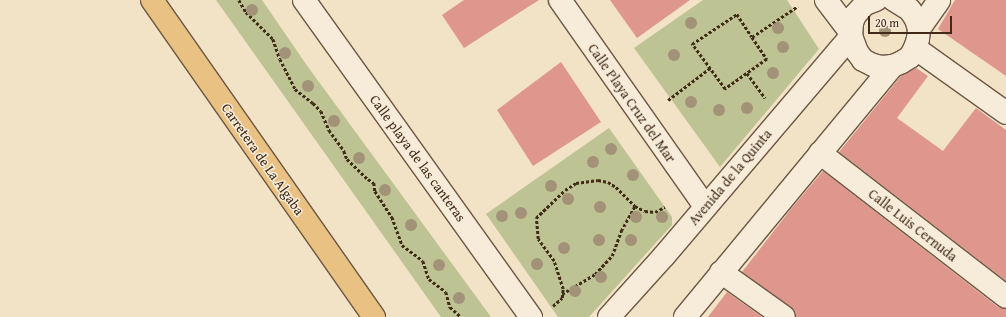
<!DOCTYPE html>
<style>
body{margin:0}
#map{position:relative;width:1006px;height:317px;overflow:hidden;background:#f2e2c6;font-family:"Gentium Book Plus",serif}
div>[style]{position:absolute}
.green>*{inset:0;background:#bdc393}
.building>*{inset:0;background:#de968d}
.path>*{height:2.5px;margin-top:-1.25px;transform-origin:0;background:repeating-linear-gradient(90deg,#412a17 0 3px,transparent 0 5px)}
.roads{filter:drop-shadow(1px 0 #6d5843) drop-shadow(-1px 0 #6d5843) drop-shadow(0 1px #6d5843) drop-shadow(0 -1px #6d5843)}
.minor>*{height:22px;margin:-11px;padding:0 11px;transform-origin:11px;border-radius:11px;background:#f7ecda}
.major>*{height:22px;margin:-11px;padding:0 11px;transform-origin:11px;border-radius:11px;background:#e9c183}
.trees>*{width:12px;height:12px;margin:-6px;border-radius:50%;background:#a29277}
span{translate:-50% -50%;white-space:nowrap;text-align:center;line-height:1.15;-webkit-text-stroke:3px #f7ecda;paint-order:stroke}
.street-label{font-size:14px;color:#412a17}
.scale{position:absolute;left:868px;top:16px;width:84px;height:18px;box-sizing:border-box;border:2px solid #412a17;border-top:0;padding-left:5px;font-size:12px;line-height:14px;white-space:nowrap;color:#412a17;-webkit-text-stroke:3px #f7ecda;paint-order:stroke}
</style>
<div id="map">
<div class="green">
<i style="clip-path:polygon(216px 0,262px 0,308px 67px,491px 317px,441px 317px)"></i>
<i style="clip-path:polygon(703px 0,787px 0,819px 49px,720px 167px,634px 48px)"></i>
<i style="clip-path:polygon(609px 128px,672px 217px,672px 225px,589px 317px,558px 317px,486px 214px)"></i>
</div>
<div class="building">
<i style="clip-path:polygon(464px 0,539px 0,464px 48px,442px 15px)"></i>
<i style="clip-path:polygon(610px 0,690px 0,637px 38px)"></i>
<i style="clip-path:polygon(955px 0,1006px 0,1006px 76px,938px 29px)"></i>
<i style="clip-path:polygon(561px 62px,601px 122px,533px 166px,497px 110px)"></i>
<i style="clip-path:polygon(916px 68px,928px 76px,897px 118px,943px 151px,976px 108px,1006px 130px,1006px 281px,839px 152px,901px 76px)"></i>
<i style="clip-path:polygon(823px 171px,998px 307px,1006px 309px,1006px 317px,796px 317px,795px 311px,791px 307px,742px 272px,791px 209px)"></i>
<i style="clip-path:polygon(727px 292px,762px 317px,708px 317px)"></i>
</div>
<div class="path">
<i style="left:239px;top:0;width:14px;rotate:60deg"></i>
<i style="left:246px;top:12px;width:38px;rotate:45deg"></i>
<i style="left:273px;top:39px;width:21px;rotate:71deg"></i>
<i style="left:280px;top:59px;width:34px;rotate:63deg"></i>
<i style="left:295px;top:89px;width:23px;rotate:38deg"></i>
<i style="left:313px;top:103px;width:11px;rotate:45deg"></i>
<i style="left:321px;top:111px;width:21px;rotate:67deg"></i>
<i style="left:329px;top:130px;width:26px;rotate:54deg"></i>
<i style="left:344px;top:151px;width:9px;rotate:69deg"></i>
<i style="left:347px;top:159px;width:29px;rotate:44deg"></i>
<i style="left:368px;top:179px;width:7px;rotate:34deg"></i>
<i style="left:374px;top:183px;width:8px;rotate:83deg"></i>
<i style="left:375px;top:191px;width:31px;rotate:57deg"></i>
<i style="left:392px;top:217px;width:30px;rotate:70deg"></i>
<i style="left:402px;top:245px;width:26px;rotate:37deg"></i>
<i style="left:423px;top:261px;width:19px;rotate:72deg"></i>
<i style="left:429px;top:279px;width:21px;rotate:37deg"></i>
<i style="left:446px;top:292px;width:16px;rotate:75deg"></i>
<i style="left:450px;top:307px;width:15px;rotate:42deg"></i>
<i style="left:752px;top:37px;width:27px;rotate:56deg"></i>
<i style="left:767px;top:59px;width:52px;rotate:144.5deg"></i>
<i style="left:725px;top:89px;width:56px;rotate:-126.3deg"></i>
<i style="left:692px;top:44px;width:54px;rotate:-33.7deg"></i>
<i style="left:737px;top:14px;width:27px;rotate:57deg"></i>
<i style="left:752px;top:37px;width:55px;rotate:-34deg"></i>
<i style="left:747px;top:73px;width:31px;rotate:54deg"></i>
<i style="left:668px;top:100px;width:53px;rotate:-37.3deg"></i>
<i style="left:562px;top:294px;width:39px;rotate:-31deg"></i>
<i style="left:595px;top:274px;width:25px;rotate:-47deg"></i>
<i style="left:612px;top:256px;width:27px;rotate:-70deg"></i>
<i style="left:621px;top:231px;width:29px;rotate:-61deg"></i>
<i style="left:553px;top:306px;width:12px;rotate:-42deg"></i>
<i style="left:562px;top:298px;width:9px;rotate:-84deg"></i>
<i style="left:563px;top:289px;width:29px;rotate:-108deg"></i>
<i style="left:554px;top:261px;width:27px;rotate:-126deg"></i>
<i style="left:538px;top:239px;width:21px;rotate:-95deg"></i>
<i style="left:536px;top:218px;width:40px;rotate:-44deg"></i>
<i style="left:565px;top:190px;width:13px;rotate:-32deg"></i>
<i style="left:576px;top:183px;width:22px;rotate:-8deg"></i>
<i style="left:598px;top:180px;width:10px;rotate:11deg"></i>
<i style="left:608px;top:182px;width:9px;rotate:32deg"></i>
<i style="left:616px;top:187px;width:27px;rotate:45deg"></i>
<i style="left:635px;top:206px;width:11px;rotate:27deg"></i>
<i style="left:645px;top:211px;width:10px;rotate:6deg"></i>
<i style="left:655px;top:212px;width:11px;rotate:-27deg"></i>
</div>
<div class="roads">
<div class="minor">
<i style="left:304px;top:0;width:390px;rotate:54.4deg"></i>
<i style="left:560px;top:0;width:252px;rotate:54.9deg"></i>
<i style="left:826px;top:0;width:41px;rotate:52.9deg"></i>
<i style="left:876px;top:0;width:12px;rotate:160deg"></i>
<i style="left:865px;top:4px;width:15px;rotate:132deg"></i>
<i style="left:855px;top:15px;width:9px;rotate:111deg"></i>
<i style="left:852px;top:23px;width:13px;rotate:94deg"></i>
<i style="left:851px;top:36px;width:17px;rotate:69deg"></i>
<i style="left:857px;top:52px;width:10px;rotate:53deg"></i>
<i style="left:863px;top:60px;width:11px;rotate:27deg"></i>
<i style="left:873px;top:65px;width:9px;rotate:13deg"></i>
<i style="left:882px;top:67px;width:11px;rotate:-5deg"></i>
<i style="left:893px;top:66px;width:10px;rotate:-24deg"></i>
<i style="left:902px;top:62px;width:9px;rotate:-32deg"></i>
<i style="left:910px;top:57px;width:10px;rotate:-61deg"></i>
<i style="left:915px;top:48px;width:9px;rotate:-72deg"></i>
<i style="left:918px;top:39px;width:10px;rotate:-84deg"></i>
<i style="left:919px;top:29px;width:10px;rotate:-107deg"></i>
<i style="left:916px;top:19px;width:11px;rotate:-124deg"></i>
<i style="left:910px;top:10px;width:19px;rotate:-148deg"></i>
<i style="left:919px;top:29px;width:35px;rotate:-55deg"></i>
<i style="left:915px;top:48px;width:112px;rotate:35.5deg"></i>
<i style="left:820px;top:153px;width:235px;rotate:37.7deg"></i>
<i style="left:721px;top:272px;width:77px;rotate:35.5deg"></i>
<i style="left:609px;top:317px;width:82px;rotate:-48deg"></i>
<i style="left:664px;top:256px;width:289px;rotate:-49.6deg"></i>
<i style="left:685px;top:317px;width:326px;rotate:-50.4deg"></i>
</div>
<div class="major">
<i style="left:152px;top:0;width:387px;rotate:55deg"></i>
</div>
</div>
<div class="trees">
<i style="left:252px;top:10px"></i>
<i style="left:691px;top:23px"></i>
<i style="left:778px;top:28px"></i>
<i style="left:885px;top:31px"></i>
<i style="left:783px;top:47px"></i>
<i style="left:285px;top:53px"></i>
<i style="left:674px;top:55px"></i>
<i style="left:773px;top:73px"></i>
<i style="left:308px;top:86px"></i>
<i style="left:691px;top:102px"></i>
<i style="left:747px;top:108px"></i>
<i style="left:719px;top:110px"></i>
<i style="left:334px;top:121px"></i>
<i style="left:611px;top:149px"></i>
<i style="left:359px;top:158px"></i>
<i style="left:593px;top:162px"></i>
<i style="left:633px;top:175px"></i>
<i style="left:551px;top:186px"></i>
<i style="left:385px;top:190px"></i>
<i style="left:568px;top:199px"></i>
<i style="left:600px;top:207px"></i>
<i style="left:521px;top:213px"></i>
<i style="left:502px;top:216px"></i>
<i style="left:636px;top:217px"></i>
<i style="left:662px;top:217px"></i>
<i style="left:411px;top:225px"></i>
<i style="left:599px;top:240px"></i>
<i style="left:631px;top:240px"></i>
<i style="left:564px;top:248px"></i>
<i style="left:537px;top:264px"></i>
<i style="left:439px;top:265px"></i>
<i style="left:601px;top:277px"></i>
<i style="left:575px;top:291px"></i>
<i style="left:459px;top:298px"></i>
</div>
<div class="street-label">
<span style="left:632px;top:103px;rotate:55deg">Calle Playa Cruz del Mar</span>
<span style="left:418px;top:158px;rotate:54deg">Calle playa de las canteras</span>
<span style="left:263px;top:159px;rotate:55deg">Carretera de La Algaba</span>
<span style="left:730px;top:177px;rotate:-50deg">Avenida de la Quinta</span>
<span style="left:913px;top:225px;rotate:38deg">Calle Luis Cernuda</span>
</div>
<div class="scale">20 m</div>
</div>
